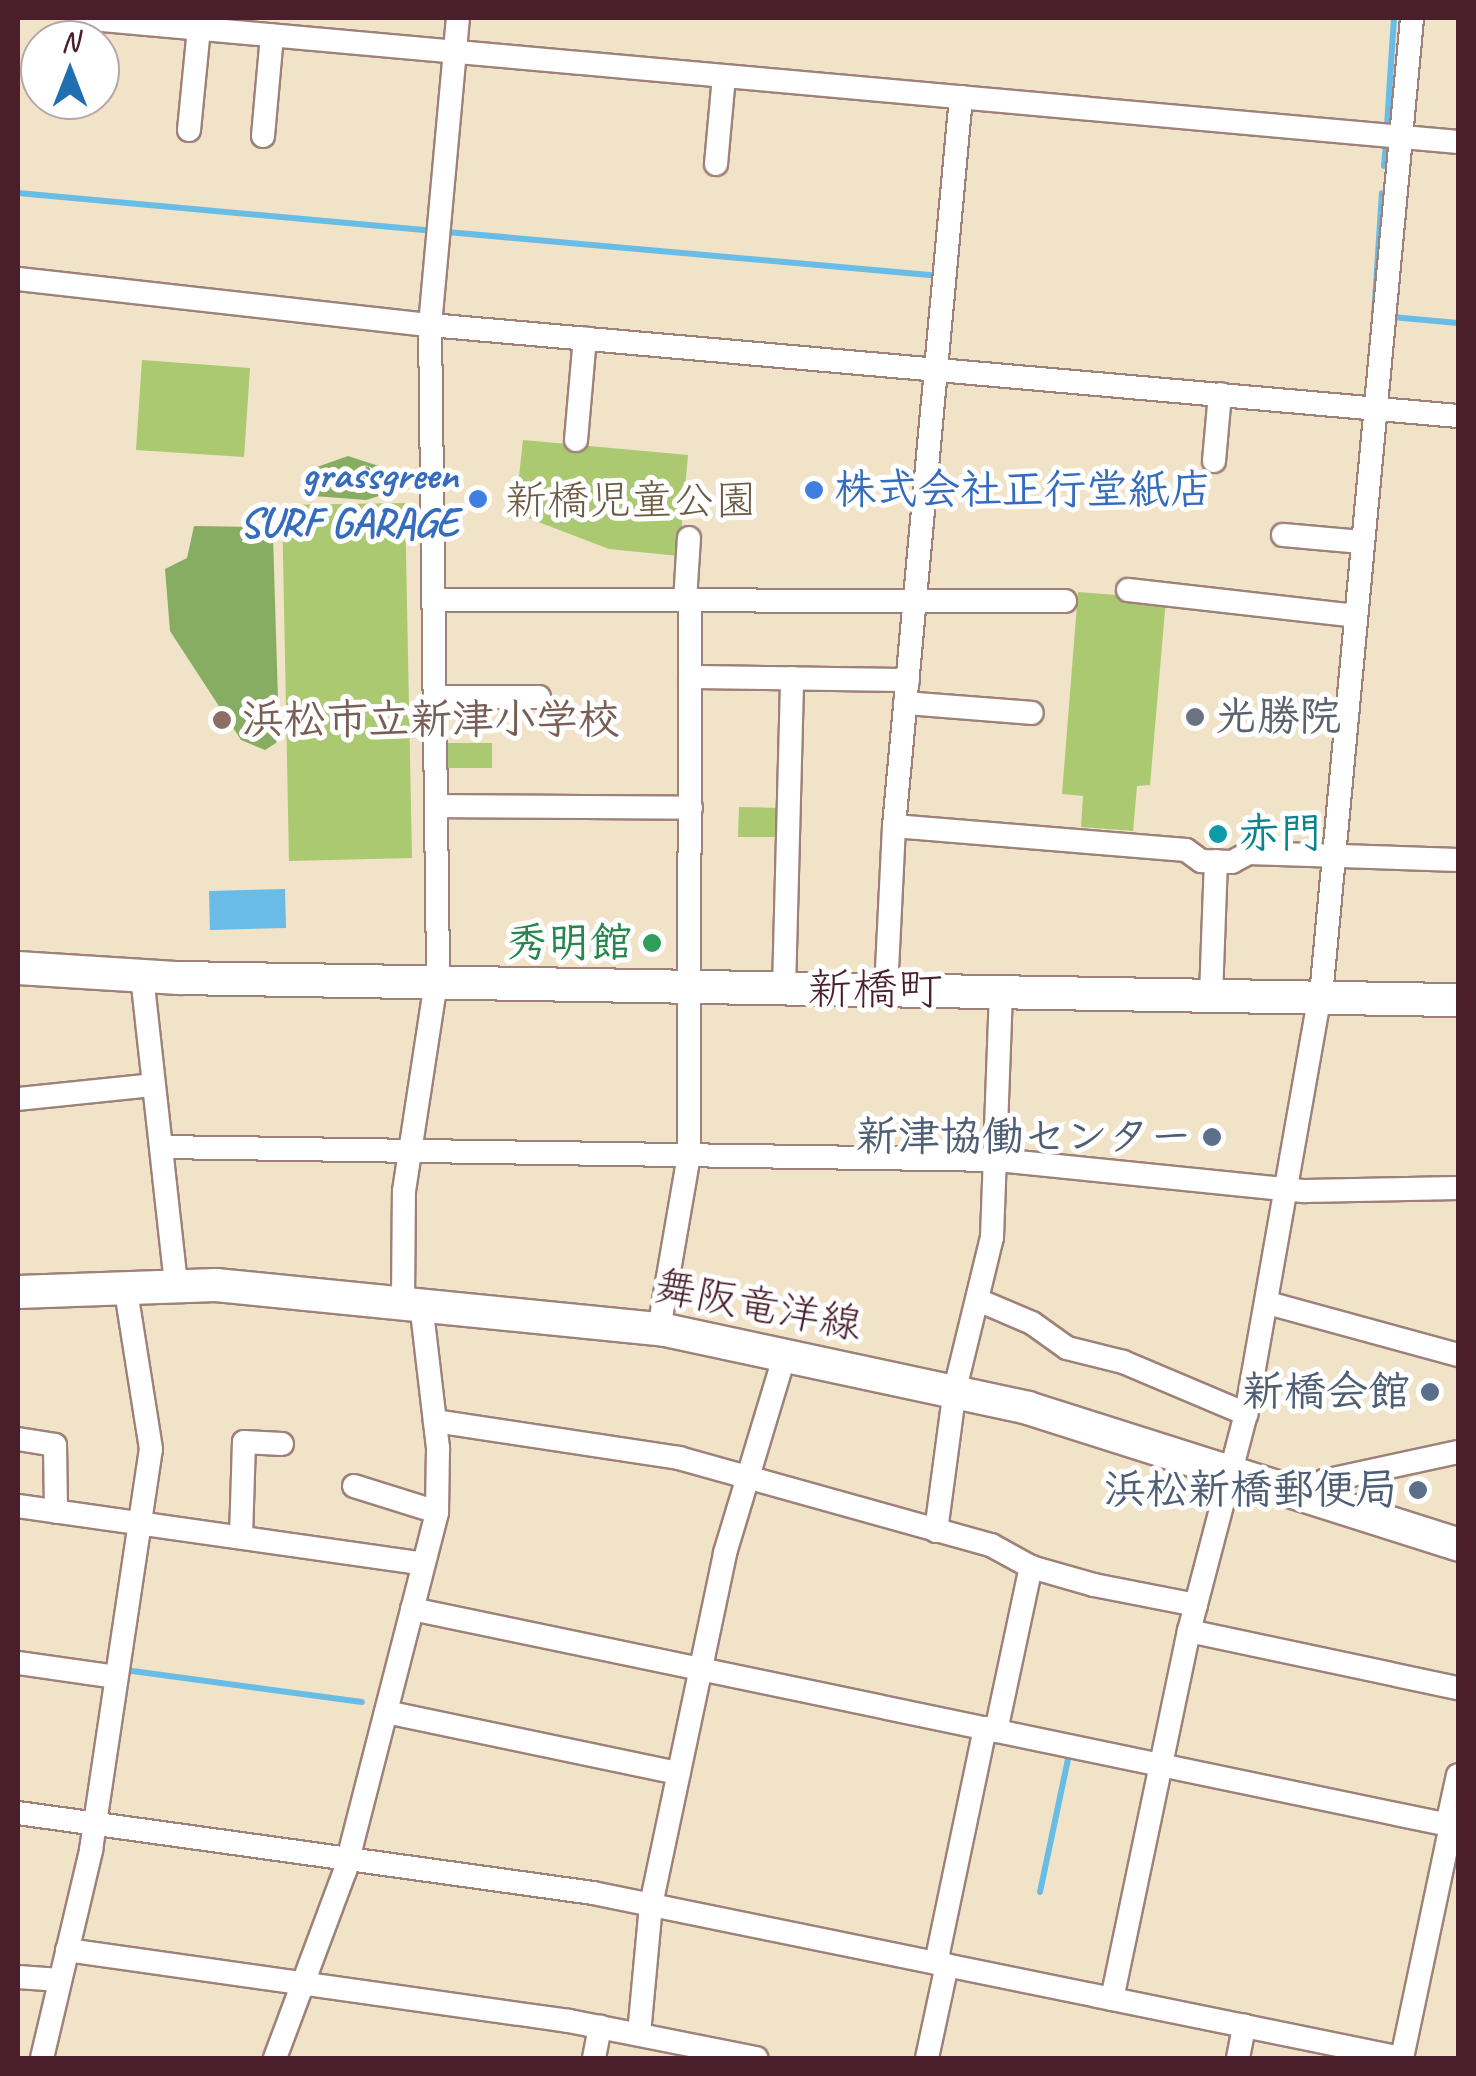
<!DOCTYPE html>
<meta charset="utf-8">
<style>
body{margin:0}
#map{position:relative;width:1476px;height:2076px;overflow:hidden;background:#f1e3c7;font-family:Caveat,"Klee One",sans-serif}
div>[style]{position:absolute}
.green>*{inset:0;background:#aac970}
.forest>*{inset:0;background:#87ad62}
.water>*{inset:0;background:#69bce5}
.stream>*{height:6px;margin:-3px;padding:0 3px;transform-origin:3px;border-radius:3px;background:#69bce5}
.roads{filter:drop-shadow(2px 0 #9e8179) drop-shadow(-2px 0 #9e8179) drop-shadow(0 2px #9e8179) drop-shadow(0 -2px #9e8179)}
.street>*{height:22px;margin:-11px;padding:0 11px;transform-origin:11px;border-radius:11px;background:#fff}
.secondary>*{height:32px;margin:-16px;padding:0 16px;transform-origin:16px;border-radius:16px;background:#fff}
.dots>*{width:28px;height:28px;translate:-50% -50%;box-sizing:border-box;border:5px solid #fff;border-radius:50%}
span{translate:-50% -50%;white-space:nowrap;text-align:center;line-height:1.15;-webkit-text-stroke:10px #fff;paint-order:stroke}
.shop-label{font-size:42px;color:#366cbe;font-weight:700}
.right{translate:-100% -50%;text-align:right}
.left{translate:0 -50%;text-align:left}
.park-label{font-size:42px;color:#6c5a43}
.worship-label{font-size:42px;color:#5b616d;font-weight:700}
.education-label{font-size:42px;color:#785e54;font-weight:700}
.culture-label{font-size:42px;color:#0d838f;font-weight:700}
.leisure-label{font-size:42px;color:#27864d;font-weight:700}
.service-label{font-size:42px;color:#4e5e75;font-weight:700}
.street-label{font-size:42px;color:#4a1f2b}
.neighbourhood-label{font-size:45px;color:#4a1f2b}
.frame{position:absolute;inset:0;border:20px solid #4a1f2b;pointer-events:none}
.north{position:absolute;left:20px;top:20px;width:100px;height:100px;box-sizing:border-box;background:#fff;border:2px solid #b7a5aa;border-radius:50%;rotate:0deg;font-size:28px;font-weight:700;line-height:40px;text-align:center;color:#4a1f2b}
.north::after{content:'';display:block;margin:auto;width:35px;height:45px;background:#1f6fb2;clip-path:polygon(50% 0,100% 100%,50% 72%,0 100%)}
</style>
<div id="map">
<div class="green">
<i style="clip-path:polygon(142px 360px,250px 368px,244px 457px,136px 450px)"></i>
<i style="clip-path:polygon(523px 440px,688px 455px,679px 556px,609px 549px,515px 513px)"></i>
<i style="clip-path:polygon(405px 503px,412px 858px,289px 861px,282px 505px)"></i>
<i style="clip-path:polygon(1078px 592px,1166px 599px,1150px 785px,1137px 786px,1133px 831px,1081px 827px,1083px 796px,1062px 794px)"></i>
<i style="clip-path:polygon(443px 743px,492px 743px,492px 768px,444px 768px)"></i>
<i style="clip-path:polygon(739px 807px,781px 808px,780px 837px,738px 837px)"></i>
</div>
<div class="forest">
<i style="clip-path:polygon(348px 456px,388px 469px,389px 493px,366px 500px,314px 496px,309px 486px,314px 468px)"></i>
<i style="clip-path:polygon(194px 526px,258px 527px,273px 536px,279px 732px,276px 743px,265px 750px,241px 740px,170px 631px,165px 569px,187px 558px)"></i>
</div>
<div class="water">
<i style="clip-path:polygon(285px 889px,286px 928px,210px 930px,209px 891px)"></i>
</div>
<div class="stream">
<i style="left:1387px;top:126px;width:108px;rotate:-86.3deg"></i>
<i style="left:1384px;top:166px;width:21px;rotate:-85deg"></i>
<i style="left:18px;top:193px;width:408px;rotate:5.2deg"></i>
<i style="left:447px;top:232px;width:493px;rotate:5.1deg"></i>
<i style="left:1374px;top:316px;width:123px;rotate:-86.3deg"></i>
<i style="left:1392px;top:317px;width:66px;rotate:5.2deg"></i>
<i style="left:125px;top:1670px;width:239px;rotate:7.7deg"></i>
<i style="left:1040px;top:1892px;width:141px;rotate:-78.1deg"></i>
</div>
<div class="roads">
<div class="street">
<i style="left:80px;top:18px;width:1384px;rotate:5.14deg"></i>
<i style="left:189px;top:130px;width:102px;rotate:-84.4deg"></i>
<i style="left:263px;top:136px;width:101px;rotate:-84.9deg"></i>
<i style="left:716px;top:164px;width:88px;rotate:-84.8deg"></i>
<i style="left:18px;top:279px;width:415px;rotate:6.4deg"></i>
<i style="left:430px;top:325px;width:1032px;rotate:5.06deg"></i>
<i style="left:576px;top:440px;width:102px;rotate:-85deg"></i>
<i style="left:1214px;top:461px;width:67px;rotate:-84.9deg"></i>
<i style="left:1283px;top:535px;width:79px;rotate:5.1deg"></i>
<i style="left:1128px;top:590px;width:229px;rotate:6.5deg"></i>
<i style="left:433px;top:600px;width:632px;rotate:0.09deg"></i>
<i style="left:685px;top:601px;width:63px;rotate:-86.4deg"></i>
<i style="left:690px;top:677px;width:218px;rotate:0.8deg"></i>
<i style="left:435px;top:697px;width:104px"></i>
<i style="left:905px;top:703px;width:127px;rotate:4.5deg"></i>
<i style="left:436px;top:806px;width:255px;rotate:0.4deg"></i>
<i style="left:894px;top:826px;width:293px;rotate:4.7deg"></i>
<i style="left:1186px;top:850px;width:19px;rotate:36deg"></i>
<i style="left:1201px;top:861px;width:31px;rotate:2deg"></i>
<i style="left:1232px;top:862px;width:18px;rotate:-29deg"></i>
<i style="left:1248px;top:853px;width:210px;rotate:1.9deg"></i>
<i style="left:142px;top:976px;width:309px;rotate:83.7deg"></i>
<i style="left:784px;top:989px;width:311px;rotate:-88.5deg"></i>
<i style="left:886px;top:990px;width:164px;rotate:-87.2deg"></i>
<i style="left:894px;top:826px;width:732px;rotate:-84.75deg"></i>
<i style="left:1211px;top:996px;width:135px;rotate:-87.9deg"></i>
<i style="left:18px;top:1099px;width:136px;rotate:-5.9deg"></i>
<i style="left:161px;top:1147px;width:837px;rotate:0.89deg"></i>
<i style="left:998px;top:1160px;width:309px;rotate:5.8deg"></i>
<i style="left:1305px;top:1191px;width:153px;rotate:-1.1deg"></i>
<i style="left:978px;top:1300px;width:59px;rotate:23.1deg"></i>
<i style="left:1032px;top:1323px;width:43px;rotate:35.5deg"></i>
<i style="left:1067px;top:1348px;width:58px;rotate:14deg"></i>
<i style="left:1123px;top:1362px;width:134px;rotate:22.9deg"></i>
<i style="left:403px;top:1301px;width:110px;rotate:-89.5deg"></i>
<i style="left:404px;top:1191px;width:224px;rotate:-81.3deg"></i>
<i style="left:438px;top:970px;width:645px;rotate:-90.71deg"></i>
<i style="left:430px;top:325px;width:308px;rotate:-84.8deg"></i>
<i style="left:1268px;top:1303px;width:197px;rotate:15.3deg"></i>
<i style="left:659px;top:1329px;width:177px;rotate:-80.2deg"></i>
<i style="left:689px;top:1155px;width:554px;rotate:-89.9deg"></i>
<i style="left:435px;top:1421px;width:247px;rotate:8.6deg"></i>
<i style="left:679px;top:1458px;width:324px;rotate:15.6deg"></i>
<i style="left:991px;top:1545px;width:46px;rotate:28.8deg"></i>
<i style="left:1031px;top:1567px;width:66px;rotate:15.9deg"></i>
<i style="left:1094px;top:1585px;width:104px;rotate:11.1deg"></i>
<i style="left:18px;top:1439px;width:37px;rotate:9deg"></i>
<i style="left:55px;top:1445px;width:67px;rotate:89.1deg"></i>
<i style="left:354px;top:1486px;width:87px;rotate:17.4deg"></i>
<i style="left:1312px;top:1498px;width:21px;rotate:-55deg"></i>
<i style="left:1324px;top:1481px;width:137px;rotate:-12.2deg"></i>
<i style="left:18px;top:1506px;width:409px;rotate:8.1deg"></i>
<i style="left:936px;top:1531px;width:143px;rotate:-82.4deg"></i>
<i style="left:955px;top:1389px;width:156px;rotate:-76.3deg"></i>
<i style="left:992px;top:1237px;width:245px;rotate:-87.9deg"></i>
<i style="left:241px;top:1537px;width:95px;rotate:-88.2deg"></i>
<i style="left:244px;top:1442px;width:38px;rotate:3deg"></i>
<i style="left:412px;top:1609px;width:1068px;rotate:11.77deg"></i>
<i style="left:1189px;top:1631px;width:275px;rotate:12deg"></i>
<i style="left:18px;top:1663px;width:99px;rotate:8.1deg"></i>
<i style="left:386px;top:1712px;width:299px;rotate:11.8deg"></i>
<i style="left:996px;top:1731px;width:168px;rotate:-78deg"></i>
<i style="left:18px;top:1813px;width:581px;rotate:7.92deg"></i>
<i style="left:593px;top:1893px;width:825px;rotate:11.54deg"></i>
<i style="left:1447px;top:1825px;width:51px;rotate:-77.6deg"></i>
<i style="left:67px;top:1950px;width:507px;rotate:8.05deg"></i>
<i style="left:569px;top:2021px;width:191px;rotate:11.2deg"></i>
<i style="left:936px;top:1963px;width:240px;rotate:-78.2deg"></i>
<i style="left:18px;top:1977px;width:42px;rotate:4.1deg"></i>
<i style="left:1112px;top:1999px;width:376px;rotate:-78.2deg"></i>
<i style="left:1189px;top:1631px;width:224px;rotate:-75.3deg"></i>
<i style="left:1246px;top:1414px;width:436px;rotate:-80deg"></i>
<i style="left:1322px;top:985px;width:971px;rotate:-84.68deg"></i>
<i style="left:639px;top:2034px;width:130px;rotate:-84.7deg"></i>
<i style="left:651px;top:1905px;width:360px;rotate:-78.1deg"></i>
<i style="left:725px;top:1553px;width:208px;rotate:-73.2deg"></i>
<i style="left:42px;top:2058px;width:214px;rotate:-76.7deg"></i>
<i style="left:91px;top:1850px;width:405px;rotate:-81.5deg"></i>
<i style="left:151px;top:1449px;width:167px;rotate:-99deg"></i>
<i style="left:275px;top:2058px;width:200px;rotate:-69.5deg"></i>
<i style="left:345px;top:1871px;width:371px;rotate:-75.6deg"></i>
<i style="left:437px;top:1512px;width:64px;rotate:-89.1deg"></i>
<i style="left:438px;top:1448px;width:146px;rotate:-96.7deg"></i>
<i style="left:594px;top:2058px;width:32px;rotate:-79deg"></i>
<i style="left:927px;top:2058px;width:95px;rotate:-77.9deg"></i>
<i style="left:1238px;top:2058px;width:33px;rotate:-79deg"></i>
<i style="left:1402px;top:2058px;width:238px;rotate:-78.1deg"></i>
</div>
<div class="secondary">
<i style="left:18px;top:968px;width:161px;rotate:3.6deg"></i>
<i style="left:179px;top:978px;width:1279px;rotate:0.99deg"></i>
<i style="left:18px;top:1292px;width:198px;rotate:-2deg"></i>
<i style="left:216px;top:1285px;width:451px;rotate:5.7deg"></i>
<i style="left:665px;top:1330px;width:371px;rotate:12.1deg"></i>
<i style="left:1028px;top:1408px;width:451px;rotate:17.6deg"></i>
</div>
</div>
<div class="dots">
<i style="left:814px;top:490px;background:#3f7fe0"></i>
<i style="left:478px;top:499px;background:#3f7fe0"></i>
<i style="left:1195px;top:717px;background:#6b7280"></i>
<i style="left:222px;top:720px;background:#8d6e63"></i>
<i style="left:1218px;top:834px;background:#0f9aa8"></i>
<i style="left:652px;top:943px;background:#2e9e5b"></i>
<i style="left:1212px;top:1137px;background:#5c6f8a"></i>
<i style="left:1430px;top:1392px;background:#5c6f8a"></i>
<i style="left:1418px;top:1490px;background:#5c6f8a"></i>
</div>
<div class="shop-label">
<span class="right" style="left:458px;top:499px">grassgreen<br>SURF GARAGE</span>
<span class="left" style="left:834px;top:490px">株式会社正行堂紙店</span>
</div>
<div class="park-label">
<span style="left:631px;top:501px">新橋児童公園</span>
</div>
<div class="worship-label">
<span class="left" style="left:1215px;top:717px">光勝院</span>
</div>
<div class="education-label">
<span class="left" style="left:242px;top:720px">浜松市立新津小学校</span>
</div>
<div class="culture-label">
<span class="left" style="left:1238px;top:834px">赤門</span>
</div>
<div class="leisure-label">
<span class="right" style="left:632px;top:943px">秀明館</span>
</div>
<div class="service-label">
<span class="right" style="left:1192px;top:1137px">新津協働センター</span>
<span class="right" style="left:1410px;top:1392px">新橋会館</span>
<span class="right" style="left:1398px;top:1490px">浜松新橋郵便局</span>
</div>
<div class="street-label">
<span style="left:758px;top:1306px;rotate:11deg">舞阪竜洋線</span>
</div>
<div class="neighbourhood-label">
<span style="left:875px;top:990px">新橋町</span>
</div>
<div class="frame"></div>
<div class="north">N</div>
</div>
